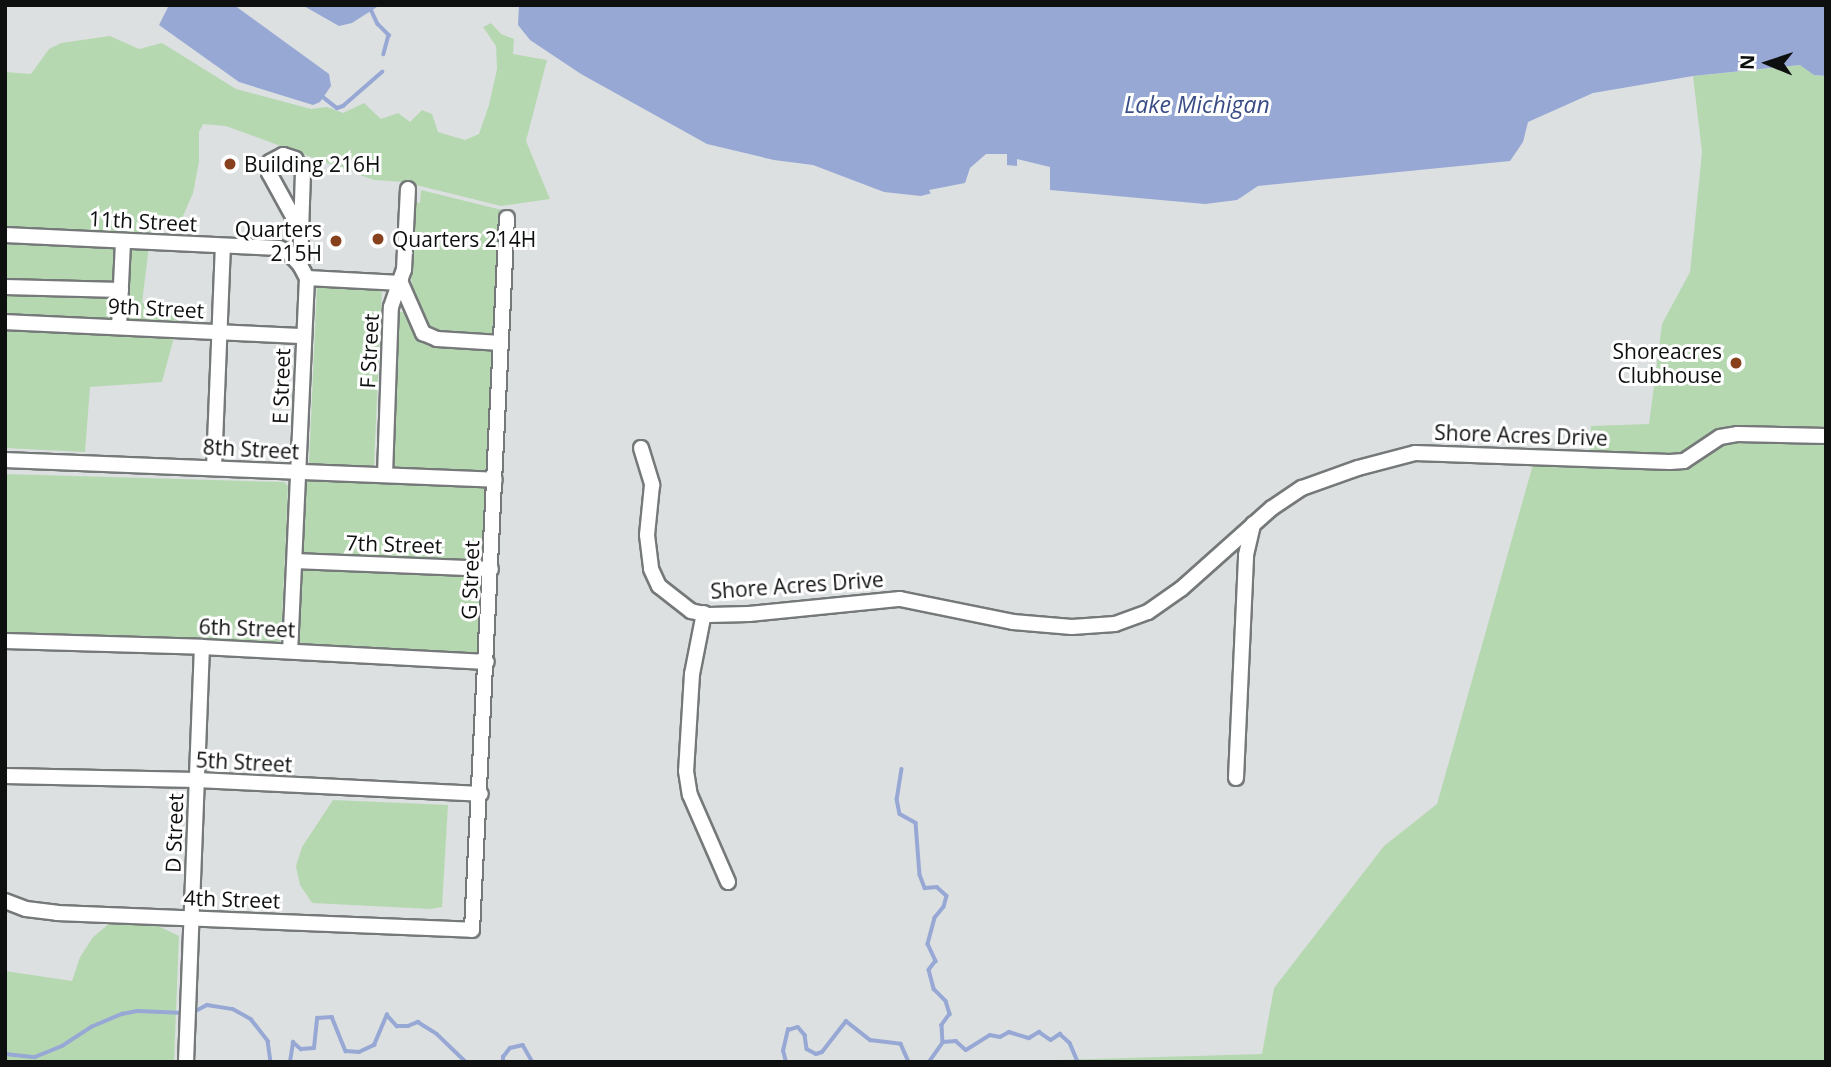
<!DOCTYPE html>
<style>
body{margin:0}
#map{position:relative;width:1831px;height:1067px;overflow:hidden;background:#dce0e1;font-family:"Open Sans",sans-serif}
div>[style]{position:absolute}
.green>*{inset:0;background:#b6d8b1}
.water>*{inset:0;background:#97a8d5}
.pier>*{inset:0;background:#dce0e1}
.stream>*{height:3.5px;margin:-1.75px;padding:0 1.75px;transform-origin:1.75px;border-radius:1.75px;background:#97a8d5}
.roads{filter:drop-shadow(2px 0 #767979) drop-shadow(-2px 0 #767979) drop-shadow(0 2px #767979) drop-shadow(0 -2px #767979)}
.minor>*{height:14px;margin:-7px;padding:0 7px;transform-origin:7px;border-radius:7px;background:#fff}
.dots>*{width:19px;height:19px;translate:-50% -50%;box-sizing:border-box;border:4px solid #fff;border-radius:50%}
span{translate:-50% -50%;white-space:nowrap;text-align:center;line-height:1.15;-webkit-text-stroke:6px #fff;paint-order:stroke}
.poi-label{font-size:21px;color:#0e0f0f}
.left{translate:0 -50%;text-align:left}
.right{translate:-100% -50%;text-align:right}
.street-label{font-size:21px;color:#0e0f0f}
.water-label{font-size:23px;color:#3a4c86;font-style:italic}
.frame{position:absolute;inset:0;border:7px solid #0e0f0f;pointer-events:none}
.north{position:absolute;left:1733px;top:28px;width:70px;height:70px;-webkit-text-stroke:5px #fff;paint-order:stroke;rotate:272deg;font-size:19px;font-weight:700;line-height:28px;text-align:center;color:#0e0f0f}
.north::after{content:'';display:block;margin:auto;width:24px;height:32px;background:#0e0f0f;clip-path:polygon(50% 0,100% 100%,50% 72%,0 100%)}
</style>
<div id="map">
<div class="green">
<i style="clip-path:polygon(491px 23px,501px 34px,514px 39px,513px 54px,547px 60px,526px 141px,550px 199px,501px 206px,404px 182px,374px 180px,226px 126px,203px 124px,199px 132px,199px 162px,193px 193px,180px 223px,152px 222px,142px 303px,181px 311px,162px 382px,90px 387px,85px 452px,5px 448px,5px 72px,31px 74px,49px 49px,61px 43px,110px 36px,139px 49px,162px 43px,236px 89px,311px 109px,327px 107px,343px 113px,364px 103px,381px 119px,398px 113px,410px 122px,422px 110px,432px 114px,438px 132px,465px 140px,479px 134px,489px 105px,497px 69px,496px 46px,483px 27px)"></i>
<i style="clip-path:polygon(1801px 65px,1814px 75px,1826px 76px,1826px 1062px,988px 1062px,1262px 1054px,1274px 988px,1384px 846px,1437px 804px,1534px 461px,1589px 464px,1591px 426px,1649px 424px,1662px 324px,1690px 272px,1702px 152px,1693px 76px)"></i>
<i style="clip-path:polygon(421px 190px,502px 210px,496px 338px,437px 336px,425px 329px,414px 303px,411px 276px,414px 202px,420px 203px)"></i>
<i style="clip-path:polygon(317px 286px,382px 288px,374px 466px,309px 463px)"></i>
<i style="clip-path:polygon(398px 312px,409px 312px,417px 334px,431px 345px,496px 348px,490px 477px,391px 472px)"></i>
<i style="clip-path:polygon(5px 474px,284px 482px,288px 486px,281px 640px,279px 643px,5px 632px)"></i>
<i style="clip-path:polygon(304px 479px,486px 488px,482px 565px,300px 556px)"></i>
<i style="clip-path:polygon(301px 568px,482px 576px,479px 654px,297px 647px)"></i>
<i style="clip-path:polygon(333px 800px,448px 805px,442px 907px,431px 909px,312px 903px,300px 885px,296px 866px,302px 847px)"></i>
<i style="clip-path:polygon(109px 924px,156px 925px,179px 936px,174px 1062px,5px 1062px,5px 971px,72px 981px,80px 957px,93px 937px)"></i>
</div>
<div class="water">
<i style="clip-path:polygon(169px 5px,234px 5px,329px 74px,331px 86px,320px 102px,313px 105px,239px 82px,159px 25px)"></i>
<i style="clip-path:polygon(302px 5px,380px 5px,352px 23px,339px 26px)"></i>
<i style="clip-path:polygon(519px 5px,1826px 5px,1826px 76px,1814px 75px,1800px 65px,1693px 76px,1593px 93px,1528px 122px,1523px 142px,1510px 161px,1258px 186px,1237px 200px,1205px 204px,1050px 190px,1050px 167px,1017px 159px,1017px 166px,1007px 165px,1007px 159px,983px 162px,965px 184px,921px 196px,884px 192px,813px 165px,774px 160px,707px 144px,581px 74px,530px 40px,518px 25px)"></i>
</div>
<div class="pier">
<i style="clip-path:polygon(986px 154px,1007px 154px,1007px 168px,1003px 163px,985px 165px,967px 187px,932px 196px,929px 190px,965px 183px,970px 168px)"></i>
</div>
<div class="stream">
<i style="left:369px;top:5px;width:21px;rotate:65deg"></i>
<i style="left:378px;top:24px;width:16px;rotate:45deg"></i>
<i style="left:389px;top:35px;width:20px;rotate:105deg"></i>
<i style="left:323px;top:97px;width:18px;rotate:38deg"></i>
<i style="left:337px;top:108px;width:6px;rotate:-18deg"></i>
<i style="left:343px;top:106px;width:52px;rotate:-41.1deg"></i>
<i style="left:902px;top:769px;width:30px;rotate:99deg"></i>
<i style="left:897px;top:799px;width:15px;rotate:79deg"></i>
<i style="left:900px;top:814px;width:18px;rotate:29deg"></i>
<i style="left:916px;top:823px;width:52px;rotate:85.6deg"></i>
<i style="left:920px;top:875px;width:14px;rotate:69deg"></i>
<i style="left:925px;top:888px;width:12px;rotate:-5deg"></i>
<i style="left:937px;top:887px;width:13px;rotate:42deg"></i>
<i style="left:947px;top:896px;width:11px;rotate:105deg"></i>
<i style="left:944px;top:907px;width:14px;rotate:129deg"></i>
<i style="left:935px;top:918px;width:27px;rotate:105deg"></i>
<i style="left:928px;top:944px;width:19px;rotate:65deg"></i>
<i style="left:936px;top:961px;width:11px;rotate:128deg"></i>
<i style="left:929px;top:970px;width:20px;rotate:75deg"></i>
<i style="left:934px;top:989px;width:17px;rotate:45deg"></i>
<i style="left:946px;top:1001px;width:14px;rotate:73deg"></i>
<i style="left:950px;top:1014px;width:14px;rotate:126deg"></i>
<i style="left:942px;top:1025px;width:17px;rotate:87deg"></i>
<i style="left:192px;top:1013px;width:17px;rotate:-28deg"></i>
<i style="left:207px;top:1005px;width:26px;rotate:9deg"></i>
<i style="left:233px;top:1009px;width:21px;rotate:29deg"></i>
<i style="left:251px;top:1019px;width:28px;rotate:52deg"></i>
<i style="left:268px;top:1041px;width:21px;rotate:82deg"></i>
<i style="left:5px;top:1054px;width:30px;rotate:6deg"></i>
<i style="left:35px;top:1057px;width:29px;rotate:-22deg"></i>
<i style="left:62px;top:1046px;width:35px;rotate:-33deg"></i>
<i style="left:91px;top:1027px;width:34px;rotate:-23deg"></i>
<i style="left:122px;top:1014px;width:15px;rotate:-11deg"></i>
<i style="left:137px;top:1011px;width:48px;rotate:2.4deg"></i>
<i style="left:290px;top:1062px;width:20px;rotate:-81deg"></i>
<i style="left:293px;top:1042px;width:11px;rotate:41deg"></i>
<i style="left:301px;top:1049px;width:13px;rotate:-4deg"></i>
<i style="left:314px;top:1048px;width:30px;rotate:-84deg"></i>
<i style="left:317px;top:1018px;width:15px;rotate:-4deg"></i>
<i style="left:332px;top:1017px;width:37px;rotate:68deg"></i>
<i style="left:346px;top:1051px;width:13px;rotate:4deg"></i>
<i style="left:359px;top:1052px;width:17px;rotate:-25deg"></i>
<i style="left:374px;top:1045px;width:33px;rotate:-67deg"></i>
<i style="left:387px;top:1015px;width:15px;rotate:48deg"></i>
<i style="left:397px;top:1026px;width:11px"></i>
<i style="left:408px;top:1026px;width:11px;rotate:-22deg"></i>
<i style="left:418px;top:1022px;width:22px;rotate:32deg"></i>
<i style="left:437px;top:1034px;width:40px;rotate:44deg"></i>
<i style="left:503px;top:1062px;width:5px;rotate:-90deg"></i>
<i style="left:503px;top:1057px;width:11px;rotate:-52deg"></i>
<i style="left:510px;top:1048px;width:13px;rotate:-13deg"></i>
<i style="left:523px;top:1045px;width:20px;rotate:60deg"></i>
<i style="left:786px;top:1062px;width:11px;rotate:-105deg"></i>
<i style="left:783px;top:1051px;width:22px;rotate:-77deg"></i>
<i style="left:788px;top:1030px;width:10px;rotate:-17deg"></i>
<i style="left:798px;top:1027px;width:11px;rotate:49deg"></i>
<i style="left:805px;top:1035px;width:14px;rotate:82deg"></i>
<i style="left:807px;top:1049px;width:10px;rotate:29deg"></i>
<i style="left:816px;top:1054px;width:6px;rotate:-18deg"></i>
<i style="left:822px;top:1052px;width:39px;rotate:-52deg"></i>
<i style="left:846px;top:1021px;width:31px;rotate:38deg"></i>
<i style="left:870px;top:1040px;width:31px;rotate:7deg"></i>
<i style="left:901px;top:1044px;width:20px;rotate:66deg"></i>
<i style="left:929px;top:1062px;width:24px;rotate:-55deg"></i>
<i style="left:943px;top:1042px;width:13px;rotate:-4deg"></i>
<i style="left:956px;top:1041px;width:13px;rotate:42deg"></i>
<i style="left:966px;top:1050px;width:28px;rotate:-32deg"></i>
<i style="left:990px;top:1035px;width:10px;rotate:11deg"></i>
<i style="left:1000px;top:1037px;width:10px;rotate:-29deg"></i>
<i style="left:1009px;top:1032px;width:21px;rotate:17deg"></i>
<i style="left:1029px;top:1038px;width:12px;rotate:-31deg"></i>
<i style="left:1039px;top:1032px;width:14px;rotate:34deg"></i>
<i style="left:1051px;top:1040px;width:11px;rotate:-34deg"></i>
<i style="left:1060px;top:1034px;width:13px;rotate:42deg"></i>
<i style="left:1070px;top:1043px;width:21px;rotate:67deg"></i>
</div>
<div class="roads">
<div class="minor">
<i style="left:283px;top:155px;width:13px;rotate:18deg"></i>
<i style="left:295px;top:159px;width:15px;rotate:58deg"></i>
<i style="left:303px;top:172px;width:59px;rotate:91.9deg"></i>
<i style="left:301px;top:231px;width:66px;rotate:-118.9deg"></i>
<i style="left:269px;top:173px;width:11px;rotate:-85deg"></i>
<i style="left:270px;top:162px;width:15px;rotate:-28deg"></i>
<i style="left:5px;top:235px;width:274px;rotate:2.7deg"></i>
<i style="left:279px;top:248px;width:10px;rotate:24deg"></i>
<i style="left:288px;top:252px;width:18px;rotate:47deg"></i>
<i style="left:300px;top:265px;width:15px;rotate:62deg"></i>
<i style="left:307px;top:278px;width:373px;rotate:92.6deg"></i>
<i style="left:300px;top:265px;width:34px;rotate:-88deg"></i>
<i style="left:307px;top:278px;width:94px;rotate:3deg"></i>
<i style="left:401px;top:283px;width:55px;rotate:66.3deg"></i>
<i style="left:423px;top:333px;width:15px;rotate:23deg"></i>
<i style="left:437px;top:339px;width:64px;rotate:3.6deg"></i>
<i style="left:5px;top:287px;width:116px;rotate:1.5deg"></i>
<i style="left:5px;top:322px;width:299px;rotate:2.7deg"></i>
<i style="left:119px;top:327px;width:85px;rotate:-87.3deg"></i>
<i style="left:641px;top:448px;width:39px;rotate:73deg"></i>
<i style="left:652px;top:485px;width:50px;rotate:95.7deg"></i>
<i style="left:647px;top:535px;width:34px;rotate:83deg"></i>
<i style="left:651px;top:569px;width:19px;rotate:65deg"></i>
<i style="left:659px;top:586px;width:41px;rotate:38deg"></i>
<i style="left:691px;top:611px;width:18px;rotate:13deg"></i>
<i style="left:709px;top:615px;width:40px;rotate:-1.4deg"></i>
<i style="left:749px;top:614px;width:152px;rotate:-5.7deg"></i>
<i style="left:900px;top:599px;width:115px;rotate:11.5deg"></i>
<i style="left:1013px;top:622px;width:59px;rotate:4.8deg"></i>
<i style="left:1072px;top:627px;width:43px;rotate:-4deg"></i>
<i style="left:1115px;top:624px;width:35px;rotate:-20deg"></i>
<i style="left:1148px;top:612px;width:40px;rotate:-34.9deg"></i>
<i style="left:1181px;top:589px;width:122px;rotate:-41.7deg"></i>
<i style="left:1272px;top:508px;width:36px;rotate:-34deg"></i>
<i style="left:1302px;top:488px;width:59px;rotate:-19.7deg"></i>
<i style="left:1358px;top:468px;width:59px;rotate:-14.7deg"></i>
<i style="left:1415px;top:453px;width:255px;rotate:2deg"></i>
<i style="left:1670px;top:462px;width:14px;rotate:-4deg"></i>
<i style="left:1684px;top:461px;width:43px;rotate:-33.7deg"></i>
<i style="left:1720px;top:437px;width:17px;rotate:-10deg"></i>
<i style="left:1737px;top:434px;width:89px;rotate:1.3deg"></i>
<i style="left:5px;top:460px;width:490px;rotate:2.3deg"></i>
<i style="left:214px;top:468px;width:222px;rotate:-87.7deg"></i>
<i style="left:385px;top:475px;width:168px;rotate:-88deg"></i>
<i style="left:391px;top:307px;width:39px;rotate:-71deg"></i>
<i style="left:404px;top:270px;width:81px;rotate:-87.2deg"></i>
<i style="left:295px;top:561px;width:196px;rotate:2.3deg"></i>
<i style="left:704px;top:613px;width:62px;rotate:101.1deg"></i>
<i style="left:692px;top:674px;width:97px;rotate:93.5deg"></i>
<i style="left:686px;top:771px;width:24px;rotate:81deg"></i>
<i style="left:690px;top:795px;width:95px;rotate:66.4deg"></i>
<i style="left:5px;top:641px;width:197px;rotate:1.7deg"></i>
<i style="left:202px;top:647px;width:285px;rotate:3deg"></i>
<i style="left:5px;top:776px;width:192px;rotate:1.2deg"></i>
<i style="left:197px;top:780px;width:284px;rotate:2.8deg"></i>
<i style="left:1236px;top:778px;width:223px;rotate:-87.4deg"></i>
<i style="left:1246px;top:555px;width:32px;rotate:-77deg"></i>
<i style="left:5px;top:901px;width:22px;rotate:21deg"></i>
<i style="left:26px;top:909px;width:31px;rotate:7deg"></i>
<i style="left:57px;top:913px;width:415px;rotate:2.3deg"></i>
<i style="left:472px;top:930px;width:713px;rotate:-87.19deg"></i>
<i style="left:186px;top:1062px;width:415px;rotate:-87.8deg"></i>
</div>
</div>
<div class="dots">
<i style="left:230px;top:164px;background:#87411c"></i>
<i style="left:378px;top:239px;background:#87411c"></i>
<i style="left:336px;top:241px;background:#87411c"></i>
<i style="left:1736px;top:363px;background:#87411c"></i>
</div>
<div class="poi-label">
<span class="left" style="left:244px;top:164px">Building 216H</span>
<span class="right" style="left:322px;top:241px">Quarters<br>215H</span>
<span class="left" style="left:392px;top:239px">Quarters 214H</span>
<span class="right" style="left:1722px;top:363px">Shoreacres<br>Clubhouse</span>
</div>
<div class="street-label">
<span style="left:143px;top:221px;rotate:3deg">11th Street</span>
<span style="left:156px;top:308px;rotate:3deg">9th Street</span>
<span style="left:369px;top:351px;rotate:-87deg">F Street</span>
<span style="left:281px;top:386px;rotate:-88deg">E Street</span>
<span style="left:1521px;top:435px;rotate:2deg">Shore Acres Drive</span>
<span style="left:251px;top:449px;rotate:3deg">8th Street</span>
<span style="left:394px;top:544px;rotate:2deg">7th Street</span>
<span style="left:470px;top:580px;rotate:-88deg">G Street</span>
<span style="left:797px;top:585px;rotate:-4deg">Shore Acres Drive</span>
<span style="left:247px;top:628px;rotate:2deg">6th Street</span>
<span style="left:244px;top:762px;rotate:3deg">5th Street</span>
<span style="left:174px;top:833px;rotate:-88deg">D Street</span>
<span style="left:232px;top:899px;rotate:2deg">4th Street</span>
</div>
<div class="water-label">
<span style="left:1197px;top:104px">Lake Michigan</span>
</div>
<div class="frame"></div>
<div class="north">N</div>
</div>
